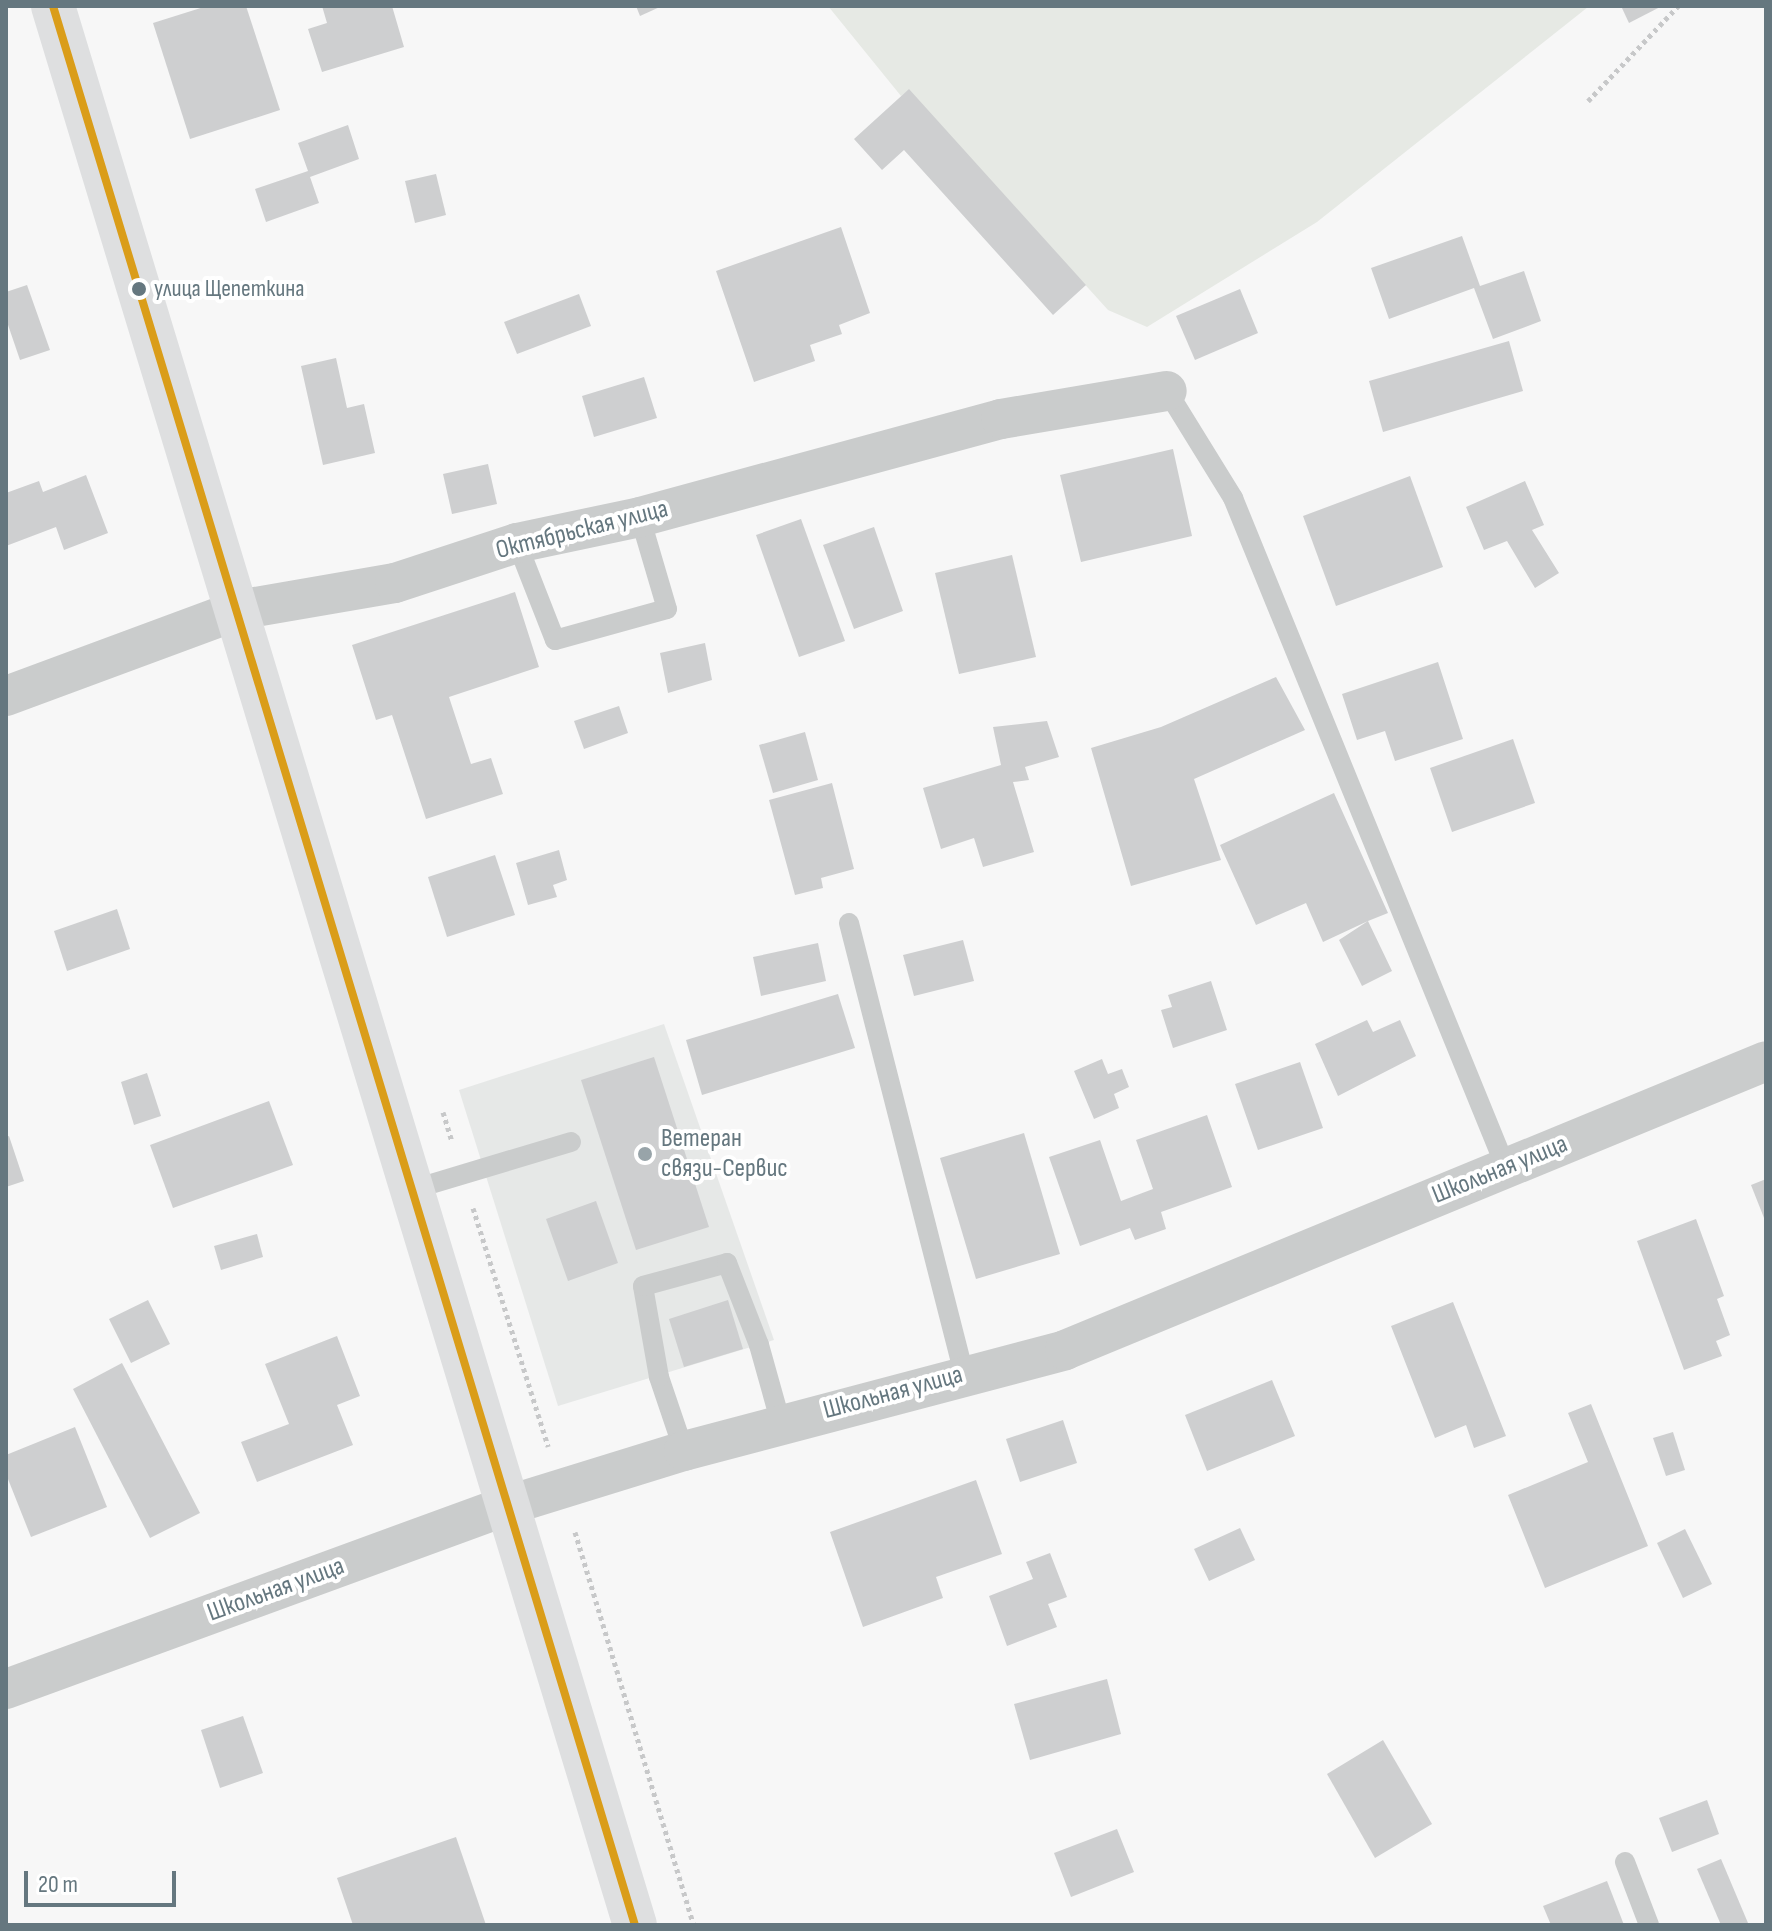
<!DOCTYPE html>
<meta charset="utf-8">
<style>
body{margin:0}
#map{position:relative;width:1772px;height:1931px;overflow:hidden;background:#f7f7f7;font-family:"Sofia Sans Condensed",sans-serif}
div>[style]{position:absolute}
.built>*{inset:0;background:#e6e8e7}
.green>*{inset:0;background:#e6e9e4}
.building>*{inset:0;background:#cecfd0}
.path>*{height:5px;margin-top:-2.5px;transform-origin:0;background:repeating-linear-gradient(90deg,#c7c8c9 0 4px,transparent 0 8px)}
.service>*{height:20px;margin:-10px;padding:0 10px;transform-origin:10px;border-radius:10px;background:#cacccc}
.minor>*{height:40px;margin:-20px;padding:0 20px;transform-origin:20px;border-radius:20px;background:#cacccc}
.primary>*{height:44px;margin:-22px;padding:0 22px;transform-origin:22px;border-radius:22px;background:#dedfe0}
.bus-1>*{height:8px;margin:-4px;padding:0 4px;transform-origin:4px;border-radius:4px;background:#da9d19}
.dots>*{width:22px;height:22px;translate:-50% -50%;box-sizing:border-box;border:4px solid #fff;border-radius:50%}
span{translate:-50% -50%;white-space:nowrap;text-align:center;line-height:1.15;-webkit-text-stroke:8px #fff;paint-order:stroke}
.bus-label{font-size:24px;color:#65777f}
.left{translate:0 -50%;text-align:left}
.street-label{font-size:26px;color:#65777f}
.poi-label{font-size:26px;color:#65777f}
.frame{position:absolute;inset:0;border:8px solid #65777f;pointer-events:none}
.scale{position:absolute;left:24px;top:1871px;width:152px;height:36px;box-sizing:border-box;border:4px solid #65777f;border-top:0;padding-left:10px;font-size:24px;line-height:28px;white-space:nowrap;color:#65777f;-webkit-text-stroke:6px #fff;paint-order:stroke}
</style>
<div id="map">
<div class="built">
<i style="clip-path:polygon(664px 1024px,774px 1340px,558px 1406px,459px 1090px)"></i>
</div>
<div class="green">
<i style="clip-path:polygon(828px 6px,1588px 6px,1588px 7px,1317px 222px,1147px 327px,1108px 310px,909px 90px,901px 96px)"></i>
</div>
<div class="building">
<i style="clip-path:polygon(207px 6px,246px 6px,280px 110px,190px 139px,153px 23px)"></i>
<i style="clip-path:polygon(322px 6px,392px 6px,404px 47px,322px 72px,308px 29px,327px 23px)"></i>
<i style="clip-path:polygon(636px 6px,662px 6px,640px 16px)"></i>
<i style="clip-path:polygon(1621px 6px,1662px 6px,1629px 23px)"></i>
<i style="clip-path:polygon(909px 89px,1086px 285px,1053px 315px,904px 150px,882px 170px,854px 139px)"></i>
<i style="clip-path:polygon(348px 125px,359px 159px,310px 177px,319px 203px,266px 222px,255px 189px,308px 171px,298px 143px)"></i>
<i style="clip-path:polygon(436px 174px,446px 215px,415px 223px,405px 181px)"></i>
<i style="clip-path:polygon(841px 227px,870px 313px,839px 325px,842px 334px,810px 345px,815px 361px,754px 382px,716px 271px)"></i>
<i style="clip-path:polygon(1462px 236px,1480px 286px,1524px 271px,1541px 321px,1493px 339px,1474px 288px,1389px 319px,1371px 268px)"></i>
<i style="clip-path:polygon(27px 285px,50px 350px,20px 360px,6px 319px,6px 292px)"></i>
<i style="clip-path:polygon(1240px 289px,1258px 333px,1195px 360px,1176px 316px)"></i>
<i style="clip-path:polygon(579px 294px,591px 326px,517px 354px,504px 322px)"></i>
<i style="clip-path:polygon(1509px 341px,1523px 391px,1383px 432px,1369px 381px)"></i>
<i style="clip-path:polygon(336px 358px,347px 408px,364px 404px,375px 453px,323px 465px,301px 366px)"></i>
<i style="clip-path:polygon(644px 377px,657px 418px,594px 437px,582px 396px)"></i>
<i style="clip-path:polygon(1173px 449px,1192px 536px,1081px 562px,1060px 475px)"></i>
<i style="clip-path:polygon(488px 464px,497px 504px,452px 514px,443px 474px)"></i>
<i style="clip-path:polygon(86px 475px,108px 533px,64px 550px,56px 527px,6px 546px,6px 493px,39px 481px,43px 492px)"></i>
<i style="clip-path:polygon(1410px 476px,1443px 567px,1336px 606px,1303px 516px)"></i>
<i style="clip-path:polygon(1525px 481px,1544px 525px,1532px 530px,1559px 573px,1535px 588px,1507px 541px,1484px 550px,1466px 507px)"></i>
<i style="clip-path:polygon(801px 519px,845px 641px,799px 657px,756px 535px)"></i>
<i style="clip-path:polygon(874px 527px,903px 611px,854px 629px,823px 545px)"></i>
<i style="clip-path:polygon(1012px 555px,1036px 657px,959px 674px,935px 573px)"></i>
<i style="clip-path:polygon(515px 592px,539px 667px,449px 697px,471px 764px,491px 758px,503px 794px,426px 819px,392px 715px,376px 720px,352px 645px)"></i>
<i style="clip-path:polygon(705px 643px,712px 680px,668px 693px,660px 653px)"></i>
<i style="clip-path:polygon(1438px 662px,1463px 739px,1395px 761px,1385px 731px,1357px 740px,1342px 694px)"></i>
<i style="clip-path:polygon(1276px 677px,1305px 730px,1194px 779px,1221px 860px,1131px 886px,1091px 748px,1161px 727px)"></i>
<i style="clip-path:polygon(619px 706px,628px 733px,584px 749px,574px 721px)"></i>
<i style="clip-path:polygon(1047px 721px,1059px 757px,1025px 767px,1029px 780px,1013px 782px,1034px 852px,983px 867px,974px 838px,941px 849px,923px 788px,1001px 765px,993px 727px)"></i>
<i style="clip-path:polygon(805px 732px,818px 780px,773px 793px,759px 745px)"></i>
<i style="clip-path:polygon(1513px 739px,1535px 803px,1452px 832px,1430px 768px)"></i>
<i style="clip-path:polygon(832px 783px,854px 869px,821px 878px,823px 888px,795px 895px,769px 800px)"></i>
<i style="clip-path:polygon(1334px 793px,1388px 913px,1368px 921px,1392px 971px,1362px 986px,1339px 940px,1368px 921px,1323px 942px,1306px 903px,1256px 925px,1220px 845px)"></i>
<i style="clip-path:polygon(559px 850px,567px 880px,553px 885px,557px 897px,528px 905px,516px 863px)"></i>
<i style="clip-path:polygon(495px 855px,515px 915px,447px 937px,428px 877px)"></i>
<i style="clip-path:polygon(117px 909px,130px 949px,67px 971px,54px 931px)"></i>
<i style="clip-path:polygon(963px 940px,974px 981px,914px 996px,903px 955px)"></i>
<i style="clip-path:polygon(818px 943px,826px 981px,761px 996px,753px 957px)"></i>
<i style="clip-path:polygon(1211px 981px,1227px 1030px,1173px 1048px,1161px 1010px,1172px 1007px,1168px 995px)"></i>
<i style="clip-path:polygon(838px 994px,855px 1048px,702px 1095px,686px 1040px)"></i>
<i style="clip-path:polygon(1367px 1020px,1373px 1032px,1400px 1020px,1416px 1056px,1338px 1096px,1315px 1044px)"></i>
<i style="clip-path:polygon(654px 1057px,709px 1227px,636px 1250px,581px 1080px)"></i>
<i style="clip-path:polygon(1102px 1059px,1108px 1074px,1122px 1069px,1129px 1087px,1114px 1094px,1119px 1108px,1094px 1119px,1074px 1071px)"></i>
<i style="clip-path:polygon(1300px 1062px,1323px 1128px,1258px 1150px,1235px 1084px)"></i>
<i style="clip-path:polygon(147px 1073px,161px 1116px,134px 1125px,121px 1082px)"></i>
<i style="clip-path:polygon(269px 1101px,293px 1165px,173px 1208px,150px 1145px)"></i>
<i style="clip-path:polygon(1207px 1115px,1232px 1187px,1161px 1212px,1166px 1229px,1135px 1240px,1130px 1228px,1080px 1246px,1049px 1157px,1100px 1140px,1121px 1201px,1153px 1189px,1136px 1140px)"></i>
<i style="clip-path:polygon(1024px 1133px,1060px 1254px,976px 1279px,940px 1158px)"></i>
<i style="clip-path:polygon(9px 1136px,24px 1181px,6px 1187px,6px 1137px)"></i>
<i style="clip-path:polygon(1766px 1179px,1766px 1223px,1751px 1185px)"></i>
<i style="clip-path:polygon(596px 1201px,618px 1263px,568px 1281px,546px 1219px)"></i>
<i style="clip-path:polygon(1696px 1219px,1724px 1296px,1717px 1299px,1730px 1335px,1716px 1341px,1722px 1356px,1684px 1370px,1637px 1241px)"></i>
<i style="clip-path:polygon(257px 1234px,263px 1257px,221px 1270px,214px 1246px)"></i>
<i style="clip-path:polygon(148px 1300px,170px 1344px,131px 1363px,109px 1319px)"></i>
<i style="clip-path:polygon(728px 1300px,743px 1349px,684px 1367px,669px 1319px)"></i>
<i style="clip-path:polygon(1453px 1302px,1506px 1436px,1474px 1448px,1466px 1425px,1435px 1438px,1391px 1326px)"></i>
<i style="clip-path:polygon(337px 1336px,360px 1396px,337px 1405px,353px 1445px,257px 1482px,241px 1442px,289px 1424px,265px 1364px)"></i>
<i style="clip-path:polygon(122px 1363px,200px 1513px,150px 1538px,73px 1389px)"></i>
<i style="clip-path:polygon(1272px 1380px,1295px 1436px,1207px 1471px,1185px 1415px)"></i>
<i style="clip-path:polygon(1591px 1404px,1648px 1546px,1545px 1588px,1508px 1495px,1588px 1462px,1568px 1413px)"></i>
<i style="clip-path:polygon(1063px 1420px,1077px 1463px,1020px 1482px,1006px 1439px)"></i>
<i style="clip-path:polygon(75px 1427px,107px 1507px,31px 1537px,6px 1474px,6px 1455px)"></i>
<i style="clip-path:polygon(1673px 1432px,1685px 1470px,1666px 1476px,1653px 1438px)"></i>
<i style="clip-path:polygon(976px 1480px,1002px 1554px,936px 1577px,943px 1598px,863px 1627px,830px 1532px)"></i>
<i style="clip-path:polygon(1240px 1528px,1255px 1560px,1209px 1581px,1194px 1549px)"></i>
<i style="clip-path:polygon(1685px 1529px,1712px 1584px,1683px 1598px,1657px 1543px)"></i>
<i style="clip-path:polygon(1050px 1553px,1067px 1597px,1048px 1604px,1057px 1627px,1007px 1646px,989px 1596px,1033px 1579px,1026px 1562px)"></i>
<i style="clip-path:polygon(1107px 1679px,1121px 1734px,1030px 1760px,1014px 1704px)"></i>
<i style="clip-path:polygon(243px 1716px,263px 1773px,220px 1788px,201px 1730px)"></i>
<i style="clip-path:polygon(1383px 1740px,1432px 1824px,1375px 1858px,1327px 1774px)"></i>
<i style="clip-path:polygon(1707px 1800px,1719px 1834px,1672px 1852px,1659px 1818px)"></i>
<i style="clip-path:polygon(1117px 1829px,1134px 1872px,1071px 1897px,1054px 1853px)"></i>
<i style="clip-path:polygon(456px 1837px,486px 1925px,353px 1925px,337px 1878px)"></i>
<i style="clip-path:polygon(1721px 1859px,1748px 1923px,1742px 1925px,1721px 1925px,1697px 1869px)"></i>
<i style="clip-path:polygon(1607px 1881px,1624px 1925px,1551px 1925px,1543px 1906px)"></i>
</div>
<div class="path">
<i style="left:1588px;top:101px;width:131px;rotate:-46.5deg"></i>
<i style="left:443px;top:1112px;width:30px;rotate:73deg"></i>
<i style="left:473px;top:1208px;width:250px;rotate:72.5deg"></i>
<i style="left:575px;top:1532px;width:411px;rotate:73.2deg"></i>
</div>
<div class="service">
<i style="left:1167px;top:391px;width:126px;rotate:58.3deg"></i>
<i style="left:1233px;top:498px;width:723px;rotate:67.83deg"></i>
<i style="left:517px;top:543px;width:104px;rotate:68.6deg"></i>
<i style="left:555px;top:640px;width:116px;rotate:-15.5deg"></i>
<i style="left:667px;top:609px;width:96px;rotate:-106.4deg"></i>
<i style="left:849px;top:923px;width:465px;rotate:75.7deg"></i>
<i style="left:411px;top:1190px;width:167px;rotate:-16.7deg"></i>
<i style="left:684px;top:1451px;width:78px;rotate:-108.7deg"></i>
<i style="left:659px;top:1377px;width:92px;rotate:-100deg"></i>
<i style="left:643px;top:1286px;width:87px;rotate:-15.3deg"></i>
<i style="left:727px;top:1263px;width:88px;rotate:68.7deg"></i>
<i style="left:759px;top:1345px;width:82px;rotate:74.4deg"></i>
<i style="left:1625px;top:1862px;width:67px;rotate:69.1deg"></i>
</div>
<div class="minor">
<i style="left:6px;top:696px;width:247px;rotate:-20.3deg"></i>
<i style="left:238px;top:610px;width:159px;rotate:-9.8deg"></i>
<i style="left:395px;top:583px;width:128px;rotate:-18.2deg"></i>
<i style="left:517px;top:543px;width:126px;rotate:-11.9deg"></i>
<i style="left:640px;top:517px;width:374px;rotate:-15.2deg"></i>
<i style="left:1001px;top:419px;width:168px;rotate:-9.6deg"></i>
<i style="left:6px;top:1689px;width:532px;rotate:-20.1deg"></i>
<i style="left:506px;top:1506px;width:186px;rotate:-17.2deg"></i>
<i style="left:684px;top:1451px;width:394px;rotate:-14.8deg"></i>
<i style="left:1065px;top:1350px;width:758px;rotate:-22.4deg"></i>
</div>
<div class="primary">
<i style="left:53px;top:6px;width:2005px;rotate:73.13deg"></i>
</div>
<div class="bus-1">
<i style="left:53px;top:6px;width:2005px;rotate:73.13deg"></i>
</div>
<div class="dots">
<i style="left:139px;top:289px;background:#65777f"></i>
<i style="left:645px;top:1154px;background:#98a4a9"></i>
</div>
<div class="bus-label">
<span class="left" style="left:154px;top:289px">улица Щепеткина</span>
</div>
<div class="street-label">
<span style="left:582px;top:530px;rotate:-14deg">Октябрьская улица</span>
<span style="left:1500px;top:1170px;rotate:-22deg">Школьная улица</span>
<span style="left:893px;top:1393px;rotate:-15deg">Школьная улица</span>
<span style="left:276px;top:1590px;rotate:-20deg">Школьная улица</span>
</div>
<div class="poi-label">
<span class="left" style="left:661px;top:1154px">Ветеран<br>связи-Сервис</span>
</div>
<div class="frame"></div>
<div class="scale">20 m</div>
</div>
